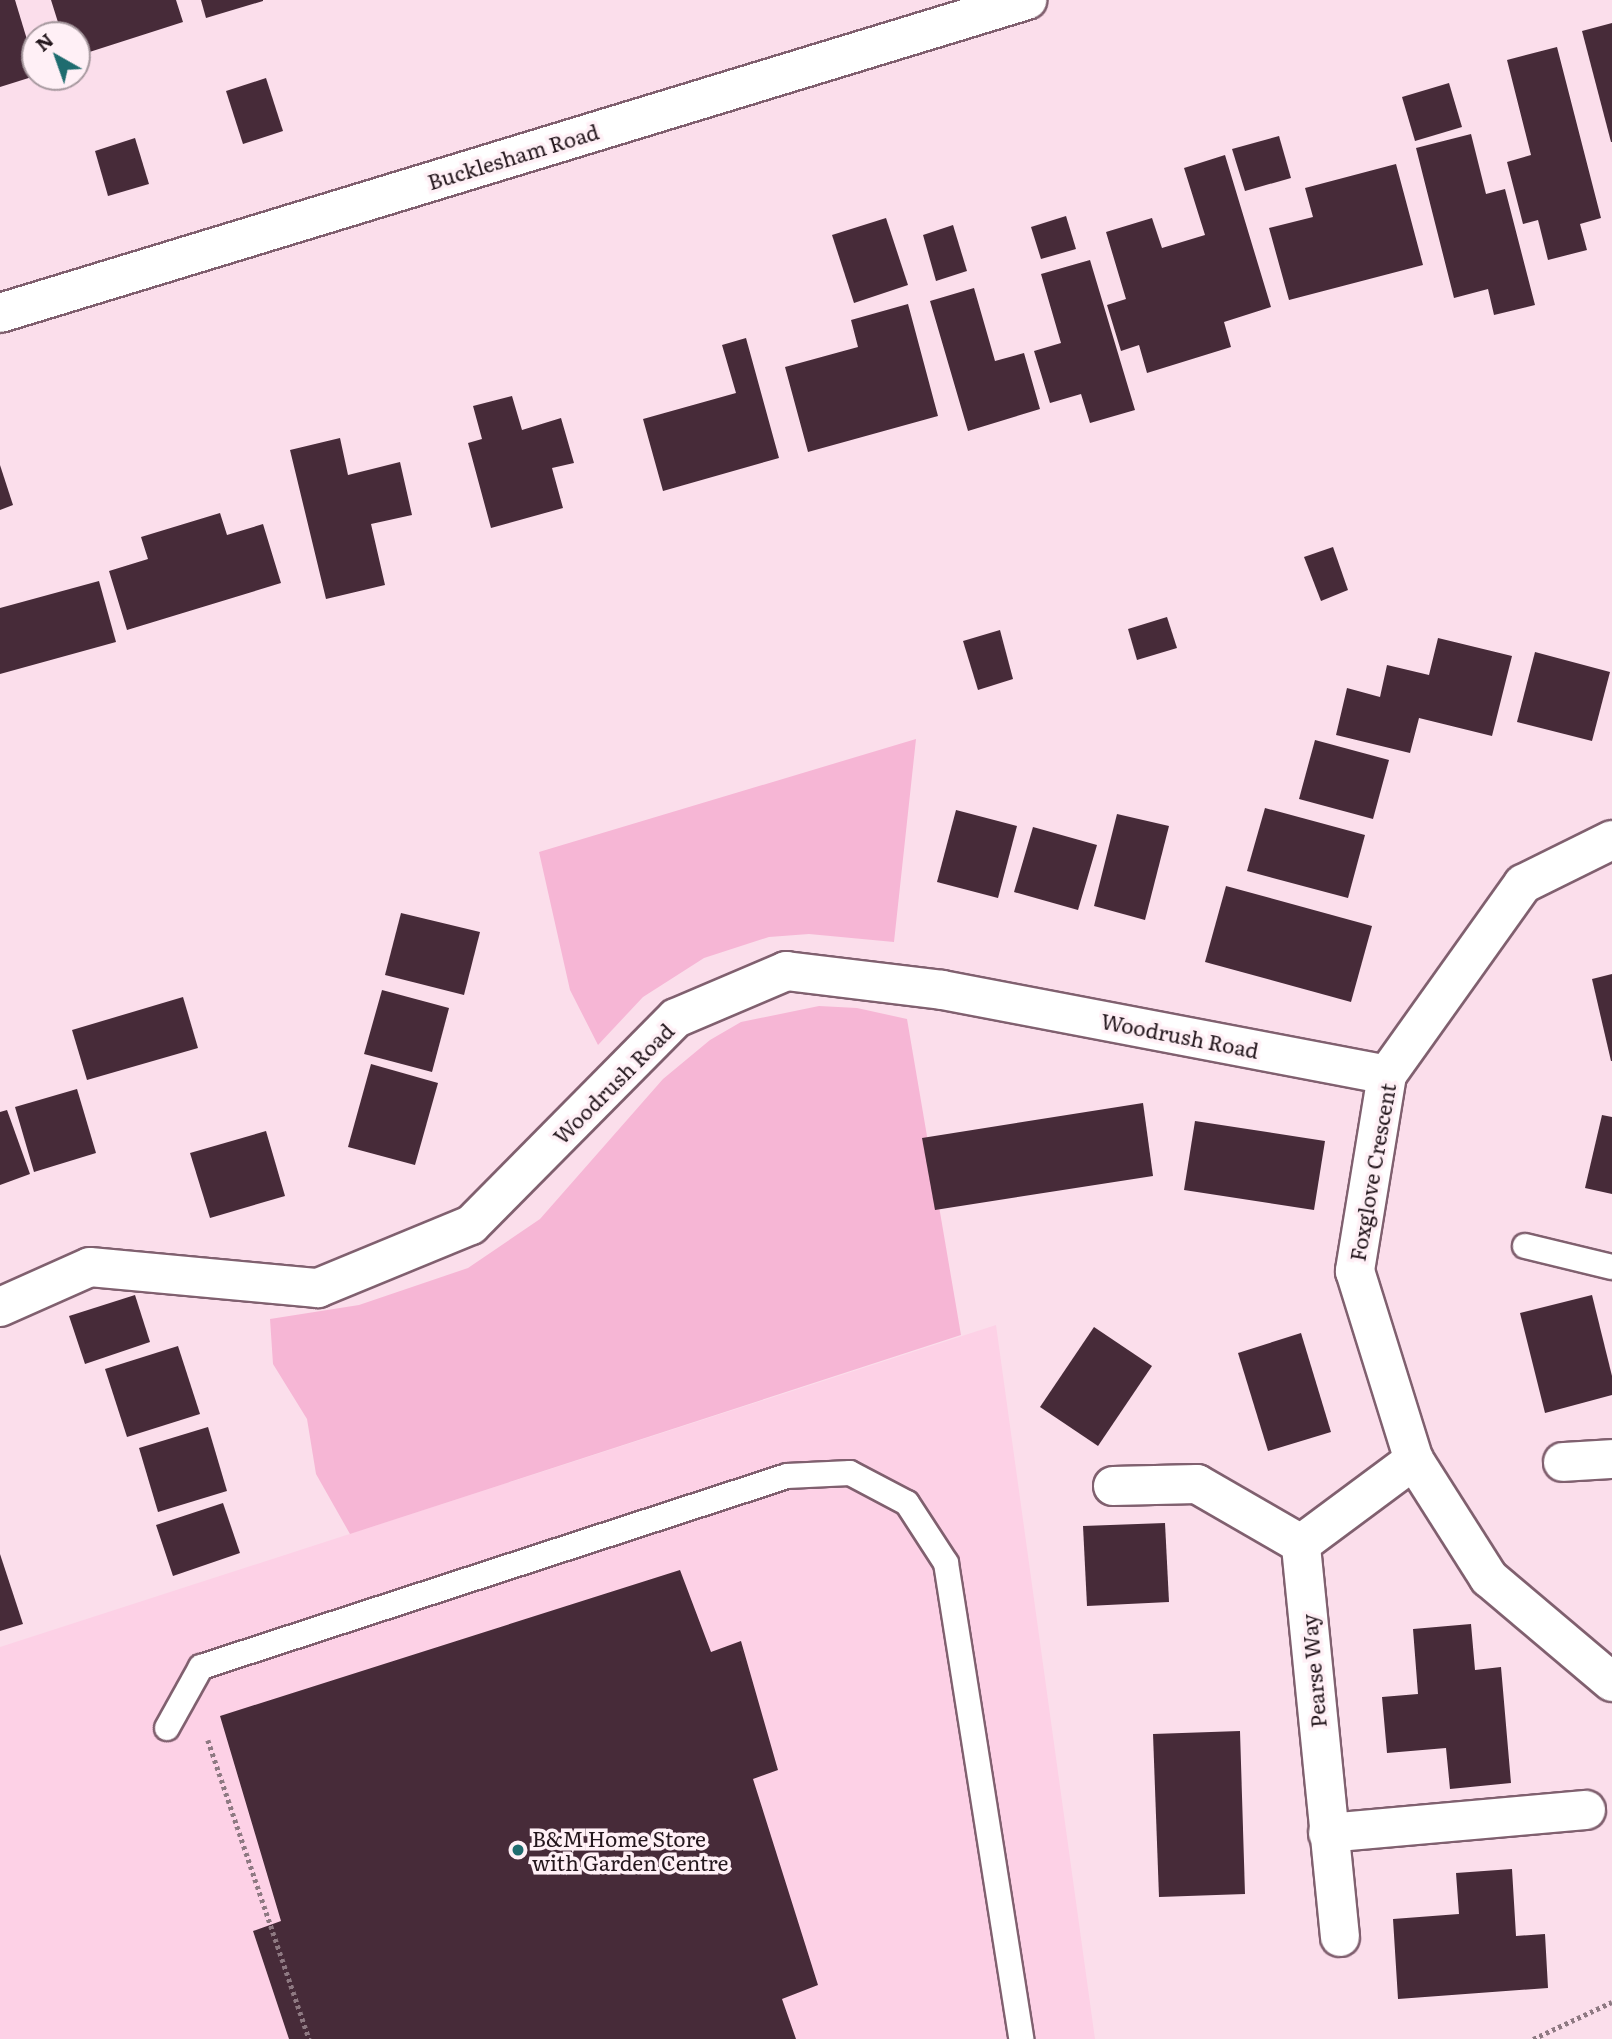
<!DOCTYPE html>
<style>
body{margin:0}
#map{position:relative;width:1612px;height:2039px;overflow:hidden;background:#fbdeeb;font-family:Literata,serif}
div>[style]{position:absolute}
.built>*{inset:0;background:#fdd1e6}
.green>*{inset:0;background:#f6b6d5}
.building>*{inset:0;background:#472b39}
.path>*{height:4.5px;margin-top:-2.25px;transform-origin:0;background:repeating-linear-gradient(90deg,#8e7982 0 3.5px,transparent 0 7px)}
.roads{filter:drop-shadow(2px 0 #80606f) drop-shadow(-2px 0 #80606f) drop-shadow(0 2px #80606f) drop-shadow(0 -2px #80606f)}
.service>*{height:24px;margin:-12px;padding:0 12px;transform-origin:12px;border-radius:12px;background:#fff}
.minor>*{height:38px;margin:-19px;padding:0 19px;transform-origin:19px;border-radius:19px;background:#fff}
.tertiary>*{height:38px;margin:-19px;padding:0 19px;transform-origin:19px;border-radius:19px;background:#fff}
.dots>*{width:19px;height:19px;translate:-50% -50%;box-sizing:border-box;border:4px solid #fff0f6;border-radius:50%}
span{translate:-50% -50%;white-space:nowrap;text-align:center;line-height:1.15;-webkit-text-stroke:7px #fff0f6;paint-order:stroke}
.street-label{font-size:21px;color:#23161c}
.poi-label{font-size:21px;color:#23161c}
.left{translate:0 -50%;text-align:left}
.north{position:absolute;left:21px;top:21px;width:70px;height:70px;box-sizing:border-box;background:#fff0f6;border:2px solid #a7999f;border-radius:50%;rotate:320deg;font-size:19px;font-weight:700;line-height:28px;text-align:center;color:#23161c}
.north::after{content:'';display:block;margin:auto;width:24px;height:32px;background:#1f6c6f;clip-path:polygon(50% 0,100% 100%,50% 72%,0 100%)}
</style>
<div id="map">
<div class="built">
<i style="clip-path:polygon(996px 1325px,1095px 2039px,0 2039px,0 1647px)"></i>
</div>
<div class="green">
<i style="clip-path:polygon(916px 739px,894px 942px,809px 934px,769px 937px,704px 958px,643px 997px,598px 1045px,570px 990px,539px 852px)"></i>
<i style="clip-path:polygon(819px 1006px,857px 1008px,907px 1019px,961px 1335px,350px 1534px,316px 1474px,307px 1419px,273px 1364px,270px 1319px,359px 1305px,468px 1268px,540px 1219px,663px 1079px,710px 1040px,741px 1022px)"></i>
</div>
<div class="building">
<i style="clip-path:polygon(0 0,15px 0,35px 66px,35px 76px,0 87px)"></i>
<i style="clip-path:polygon(51px 0,176px 0,183px 22px,77px 56px,77px 35px,62px 35px)"></i>
<i style="clip-path:polygon(201px 0,263px 0,263px 1px,206px 18px)"></i>
<i style="clip-path:polygon(1612px 23px,1612px 142px,1611px 142px,1582px 31px)"></i>
<i style="clip-path:polygon(1557px 47px,1601px 218px,1580px 224px,1587px 250px,1548px 260px,1538px 220px,1523px 224px,1507px 162px,1531px 155px,1507px 60px)"></i>
<i style="clip-path:polygon(266px 78px,283px 131px,243px 144px,226px 91px)"></i>
<i style="clip-path:polygon(1449px 83px,1462px 127px,1415px 141px,1402px 97px)"></i>
<i style="clip-path:polygon(1471px 134px,1486px 194px,1505px 189px,1535px 305px,1494px 315px,1488px 289px,1454px 298px,1416px 148px)"></i>
<i style="clip-path:polygon(1279px 136px,1291px 178px,1245px 191px,1232px 149px)"></i>
<i style="clip-path:polygon(135px 138px,149px 184px,108px 196px,95px 151px)"></i>
<i style="clip-path:polygon(1225px 155px,1271px 307px,1224px 322px,1231px 347px,1147px 373px,1139px 345px,1121px 351px,1107px 305px,1126px 299px,1106px 232px,1152px 218px,1162px 248px,1205px 235px,1184px 168px)"></i>
<i style="clip-path:polygon(1396px 164px,1423px 265px,1289px 300px,1269px 228px,1313px 217px,1305px 188px)"></i>
<i style="clip-path:polygon(1066px 216px,1076px 249px,1041px 259px,1031px 227px)"></i>
<i style="clip-path:polygon(886px 218px,908px 285px,854px 303px,832px 235px)"></i>
<i style="clip-path:polygon(953px 225px,967px 271px,936px 281px,923px 235px)"></i>
<i style="clip-path:polygon(1090px 260px,1135px 410px,1090px 423px,1081px 394px,1050px 403px,1034px 351px,1061px 343px,1041px 274px)"></i>
<i style="clip-path:polygon(974px 288px,995px 361px,1024px 353px,1040px 409px,968px 431px,930px 301px)"></i>
<i style="clip-path:polygon(908px 304px,938px 416px,808px 452px,785px 367px,858px 347px,851px 320px)"></i>
<i style="clip-path:polygon(746px 338px,779px 458px,663px 491px,643px 419px,736px 393px,722px 345px)"></i>
<i style="clip-path:polygon(512px 396px,522px 430px,561px 418px,574px 463px,552px 468px,563px 508px,491px 528px,468px 443px,482px 439px,473px 406px)"></i>
<i style="clip-path:polygon(340px 438px,348px 475px,400px 462px,412px 515px,371px 524px,385px 585px,326px 599px,290px 450px)"></i>
<i style="clip-path:polygon(0 465px,13px 505px,0 510px)"></i>
<i style="clip-path:polygon(220px 513px,227px 535px,263px 524px,281px 583px,127px 630px,109px 571px,148px 559px,141px 537px)"></i>
<i style="clip-path:polygon(1333px 547px,1348px 590px,1321px 601px,1304px 557px)"></i>
<i style="clip-path:polygon(99px 581px,116px 642px,0 674px,0 608px)"></i>
<i style="clip-path:polygon(1167px 617px,1177px 648px,1137px 660px,1128px 629px)"></i>
<i style="clip-path:polygon(1000px 630px,1013px 679px,978px 690px,963px 641px)"></i>
<i style="clip-path:polygon(1438px 638px,1512px 656px,1492px 736px,1419px 718px,1410px 753px,1336px 735px,1347px 688px,1380px 697px,1387px 665px,1429px 675px)"></i>
<i style="clip-path:polygon(1535px 652px,1610px 672px,1592px 741px,1517px 722px)"></i>
<i style="clip-path:polygon(1315px 740px,1389px 760px,1373px 819px,1299px 799px)"></i>
<i style="clip-path:polygon(1265px 808px,1365px 835px,1348px 898px,1247px 871px)"></i>
<i style="clip-path:polygon(956px 810px,1017px 826px,998px 898px,937px 882px)"></i>
<i style="clip-path:polygon(1117px 814px,1169px 826px,1145px 920px,1094px 906px)"></i>
<i style="clip-path:polygon(1033px 827px,1097px 845px,1078px 910px,1014px 892px)"></i>
<i style="clip-path:polygon(1226px 886px,1372px 926px,1351px 1002px,1205px 962px)"></i>
<i style="clip-path:polygon(401px 913px,480px 932px,464px 995px,385px 975px)"></i>
<i style="clip-path:polygon(1612px 974px,1612px 1061px,1611px 1061px,1592px 979px)"></i>
<i style="clip-path:polygon(382px 990px,449px 1008px,432px 1072px,364px 1054px)"></i>
<i style="clip-path:polygon(183px 997px,198px 1048px,87px 1080px,72px 1030px)"></i>
<i style="clip-path:polygon(371px 1064px,438px 1083px,415px 1165px,348px 1147px)"></i>
<i style="clip-path:polygon(77px 1089px,96px 1153px,34px 1172px,15px 1107px)"></i>
<i style="clip-path:polygon(1143px 1103px,1153px 1176px,935px 1210px,922px 1138px)"></i>
<i style="clip-path:polygon(7px 1110px,30px 1174px,0 1185px,0 1112px)"></i>
<i style="clip-path:polygon(1602px 1115px,1612px 1117px,1612px 1194px,1585px 1188px)"></i>
<i style="clip-path:polygon(1195px 1121px,1325px 1141px,1314px 1210px,1184px 1190px)"></i>
<i style="clip-path:polygon(266px 1131px,285px 1196px,210px 1218px,190px 1153px)"></i>
<i style="clip-path:polygon(135px 1295px,150px 1342px,85px 1364px,69px 1316px)"></i>
<i style="clip-path:polygon(1592px 1295px,1612px 1376px,1612px 1395px,1545px 1413px,1520px 1313px)"></i>
<i style="clip-path:polygon(1094px 1327px,1152px 1366px,1098px 1446px,1040px 1407px)"></i>
<i style="clip-path:polygon(1301px 1333px,1331px 1432px,1268px 1451px,1238px 1353px)"></i>
<i style="clip-path:polygon(178px 1346px,200px 1414px,127px 1437px,105px 1369px)"></i>
<i style="clip-path:polygon(208px 1427px,227px 1491px,158px 1512px,139px 1448px)"></i>
<i style="clip-path:polygon(223px 1503px,240px 1553px,173px 1576px,156px 1525px)"></i>
<i style="clip-path:polygon(1165px 1523px,1169px 1602px,1087px 1606px,1083px 1526px)"></i>
<i style="clip-path:polygon(0 1554px,23px 1624px,0 1631px)"></i>
<i style="clip-path:polygon(680px 1570px,711px 1652px,741px 1641px,778px 1770px,753px 1779px,818px 1985px,782px 1999px,796px 2039px,289px 2039px,253px 1931px,281px 1921px,220px 1716px)"></i>
<i style="clip-path:polygon(1471px 1624px,1475px 1670px,1501px 1667px,1511px 1783px,1450px 1789px,1446px 1748px,1387px 1753px,1382px 1697px,1418px 1694px,1413px 1629px)"></i>
<i style="clip-path:polygon(1240px 1731px,1245px 1894px,1159px 1897px,1153px 1734px)"></i>
<i style="clip-path:polygon(1512px 1869px,1516px 1936px,1545px 1934px,1548px 1988px,1398px 1999px,1393px 1919px,1459px 1914px,1456px 1873px)"></i>
</div>
<div class="path">
<i style="left:208px;top:1740px;width:316px;rotate:71.3deg"></i>
<i style="left:1533px;top:2039px;width:87px;rotate:-25.1deg"></i>
</div>
<div class="roads">
<div class="service">
<i style="left:1525px;top:1246px;width:89px;rotate:13.6deg"></i>
<i style="left:167px;top:1728px;width:70px;rotate:-60.9deg"></i>
<i style="left:201px;top:1667px;width:616px;rotate:-18.05deg"></i>
<i style="left:787px;top:1476px;width:63px;rotate:-2.7deg"></i>
<i style="left:850px;top:1473px;width:64px;rotate:27.8deg"></i>
<i style="left:907px;top:1503px;width:72px;rotate:57deg"></i>
<i style="left:946px;top:1563px;width:482px;rotate:81deg"></i>
</div>
<div class="minor">
<i style="left:1612px;top:840px;width:99px;rotate:153.7deg"></i>
<i style="left:1523px;top:884px;width:234px;rotate:125.5deg"></i>
<i style="left:1387px;top:1075px;width:199px;rotate:99.3deg"></i>
<i style="left:1355px;top:1271px;width:198px;rotate:72.7deg"></i>
<i style="left:1414px;top:1460px;width:140px;rotate:57.6deg"></i>
<i style="left:1489px;top:1578px;width:161px;rotate:40.2deg"></i>
<i style="left:0;top:1307px;width:98px;rotate:-24deg"></i>
<i style="left:90px;top:1267px;width:229px;rotate:5.3deg"></i>
<i style="left:318px;top:1288px;width:165px;rotate:-22.4deg"></i>
<i style="left:471px;top:1225px;width:291px;rotate:-45.3deg"></i>
<i style="left:676px;top:1018px;width:120px;rotate:-23.1deg"></i>
<i style="left:786px;top:971px;width:157px;rotate:6.9deg"></i>
<i style="left:942px;top:990px;width:453px;rotate:10.8deg"></i>
<i style="left:1563px;top:1462px;width:49px;rotate:-3.5deg"></i>
<i style="left:1113px;top:1486px;width:84px;rotate:-1.4deg"></i>
<i style="left:1197px;top:1484px;width:120px;rotate:30deg"></i>
<i style="left:1328px;top:1833px;width:259px;rotate:-5.1deg"></i>
<i style="left:1340px;top:1937px;width:395px;rotate:-95.7deg"></i>
<i style="left:1301px;top:1544px;width:141px;rotate:-36.6deg"></i>
</div>
<div class="tertiary">
<i style="left:0;top:313px;width:1074px;rotate:-16.95deg"></i>
</div>
</div>
<div class="dots">
<i style="left:518px;top:1850px;background:#1f6c6f"></i>
</div>
<div class="street-label">
<span style="left:513px;top:156px;rotate:-17deg">Bucklesham Road</span>
<span style="left:1180px;top:1035px;rotate:11deg">Woodrush Road</span>
<span style="left:613px;top:1083px;rotate:-45deg">Woodrush Road</span>
<span style="left:1372px;top:1172px;rotate:-80deg">Foxglove Crescent</span>
<span style="left:1313px;top:1671px;rotate:-95deg">Pearse Way</span>
</div>
<div class="poi-label">
<span class="left" style="left:532px;top:1850px">B&amp;M Home Store<br>with Garden Centre</span>
</div>
<div class="north">N</div>
</div>
